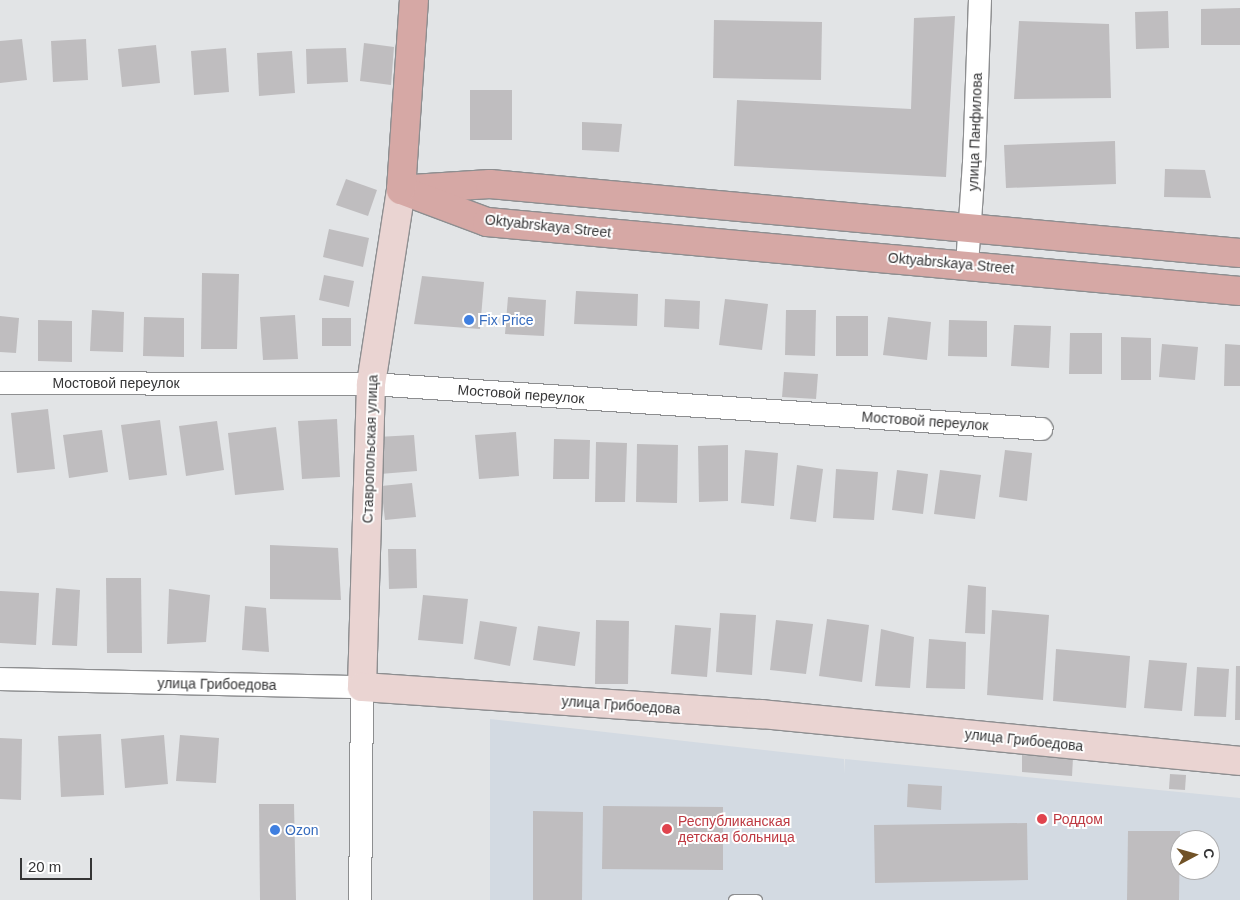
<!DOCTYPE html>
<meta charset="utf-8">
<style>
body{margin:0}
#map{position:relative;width:1240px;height:900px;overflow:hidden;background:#e2e4e6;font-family:Helvetica,sans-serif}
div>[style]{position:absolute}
.built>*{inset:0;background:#d3dae2}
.building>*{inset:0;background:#bfbdbf}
.roads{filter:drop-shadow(1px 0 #8d8e90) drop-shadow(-1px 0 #8d8e90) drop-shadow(0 1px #8d8e90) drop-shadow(0 -1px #8d8e90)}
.lane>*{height:11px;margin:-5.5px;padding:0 5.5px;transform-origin:5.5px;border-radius:5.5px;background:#fff}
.street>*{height:22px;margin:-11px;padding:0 11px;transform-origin:11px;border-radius:11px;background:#fff}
.secondary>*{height:28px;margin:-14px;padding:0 14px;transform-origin:14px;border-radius:14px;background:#ead4d2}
.primary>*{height:28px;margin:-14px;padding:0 14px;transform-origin:14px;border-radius:14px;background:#d6a8a5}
.dots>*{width:14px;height:14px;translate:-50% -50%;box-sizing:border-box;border:2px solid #fff;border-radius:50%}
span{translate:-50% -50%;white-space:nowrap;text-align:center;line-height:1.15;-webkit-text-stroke:4px #fff;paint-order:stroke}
.street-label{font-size:14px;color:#353536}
.shop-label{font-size:14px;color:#366cbe}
.left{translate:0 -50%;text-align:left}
.health-label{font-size:14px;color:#be3a42}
.north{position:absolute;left:1170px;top:830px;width:50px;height:50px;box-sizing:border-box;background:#fff;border:1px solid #aeaeaf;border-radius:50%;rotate:84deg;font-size:14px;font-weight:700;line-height:20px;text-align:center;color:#353536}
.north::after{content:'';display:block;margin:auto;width:18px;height:22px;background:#715227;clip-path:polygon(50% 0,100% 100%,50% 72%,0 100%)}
.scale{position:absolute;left:20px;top:858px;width:72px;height:22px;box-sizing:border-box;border:2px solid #353536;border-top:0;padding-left:6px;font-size:15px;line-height:18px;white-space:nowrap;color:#353536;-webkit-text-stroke:4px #fff;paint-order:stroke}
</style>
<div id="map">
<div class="built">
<i style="clip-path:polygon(evenodd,490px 719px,844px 759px,845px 774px,845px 759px,1240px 798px,1240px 900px,490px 900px,490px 719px,1180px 840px,1210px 840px,1210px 870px,1180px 870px,1180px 840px)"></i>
</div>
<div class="building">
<i style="clip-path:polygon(1240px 8px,1240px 45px,1201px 45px,1201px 9px)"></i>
<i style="clip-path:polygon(1168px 11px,1169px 48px,1136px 49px,1135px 12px)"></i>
<i style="clip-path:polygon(955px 16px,946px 177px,734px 166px,737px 100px,911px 109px,914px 18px)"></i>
<i style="clip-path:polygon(714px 20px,822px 22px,821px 80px,713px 78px)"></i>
<i style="clip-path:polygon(1019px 21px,1109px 24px,1111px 98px,1014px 99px)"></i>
<i style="clip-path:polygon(22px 39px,27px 80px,0 83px,0 41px)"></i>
<i style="clip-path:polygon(86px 39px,88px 80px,53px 82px,51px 41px)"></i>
<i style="clip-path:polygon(364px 43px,394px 47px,391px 85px,360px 81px)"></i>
<i style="clip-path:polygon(156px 45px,160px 83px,122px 87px,118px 49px)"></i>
<i style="clip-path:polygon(226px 48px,229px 92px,194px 95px,191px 51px)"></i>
<i style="clip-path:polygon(346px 48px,348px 82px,307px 84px,306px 49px)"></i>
<i style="clip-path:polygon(292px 51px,295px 93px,259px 96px,257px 53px)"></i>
<i style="clip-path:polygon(470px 90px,512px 90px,512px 140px,470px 140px)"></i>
<i style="clip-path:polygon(582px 122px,622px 124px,619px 152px,582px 150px)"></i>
<i style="clip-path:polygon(1115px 141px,1116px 184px,1006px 188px,1004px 145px)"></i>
<i style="clip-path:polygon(1165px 169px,1205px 170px,1211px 198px,1164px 197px)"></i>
<i style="clip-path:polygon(346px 179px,377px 190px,368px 216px,336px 205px)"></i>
<i style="clip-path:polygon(329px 229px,369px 238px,363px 267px,323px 257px)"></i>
<i style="clip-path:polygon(202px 273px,239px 274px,237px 349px,201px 349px)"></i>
<i style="clip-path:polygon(324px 275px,354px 281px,349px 307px,319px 300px)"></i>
<i style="clip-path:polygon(422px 276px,484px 282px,480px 329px,414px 324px)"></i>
<i style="clip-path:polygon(576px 291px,638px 294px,637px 326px,574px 324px)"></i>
<i style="clip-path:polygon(508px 297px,546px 300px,544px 336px,505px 334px)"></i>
<i style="clip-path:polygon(665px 299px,700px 301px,699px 329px,664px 327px)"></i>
<i style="clip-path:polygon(725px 299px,768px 304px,762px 350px,719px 345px)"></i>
<i style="clip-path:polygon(92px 310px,124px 312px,123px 352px,90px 351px)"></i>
<i style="clip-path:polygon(786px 310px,816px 310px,815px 356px,785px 355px)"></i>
<i style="clip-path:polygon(295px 315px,298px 359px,263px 360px,260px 317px)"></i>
<i style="clip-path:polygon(0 316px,19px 318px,16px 353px,0 352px)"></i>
<i style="clip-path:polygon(836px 316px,868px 316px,868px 356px,836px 356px)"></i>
<i style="clip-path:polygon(144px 317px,184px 318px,184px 357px,143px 356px)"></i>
<i style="clip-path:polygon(888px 317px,931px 322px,927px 360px,883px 355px)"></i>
<i style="clip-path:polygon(322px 318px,351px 318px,351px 346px,322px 346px)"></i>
<i style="clip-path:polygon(38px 320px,72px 321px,72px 362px,38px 361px)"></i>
<i style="clip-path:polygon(949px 320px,987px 321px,987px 357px,948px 356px)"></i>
<i style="clip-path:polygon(1014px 325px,1051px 326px,1049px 368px,1011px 366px)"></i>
<i style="clip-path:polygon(1070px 333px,1102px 333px,1102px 374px,1069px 374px)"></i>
<i style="clip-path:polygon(1121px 337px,1151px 338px,1151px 380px,1121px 380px)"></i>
<i style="clip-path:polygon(1162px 344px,1198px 347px,1195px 380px,1159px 377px)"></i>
<i style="clip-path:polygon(1225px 344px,1240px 345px,1240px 386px,1224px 386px)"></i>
<i style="clip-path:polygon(784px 372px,818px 374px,816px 399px,782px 397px)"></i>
<i style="clip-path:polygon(48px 409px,55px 469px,17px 473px,11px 413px)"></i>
<i style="clip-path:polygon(337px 419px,340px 477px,302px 479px,298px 421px)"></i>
<i style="clip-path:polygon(160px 420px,167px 475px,129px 480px,121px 425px)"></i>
<i style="clip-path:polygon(217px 421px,224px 470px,186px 476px,179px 426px)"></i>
<i style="clip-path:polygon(276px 427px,284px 490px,235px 495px,228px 433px)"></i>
<i style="clip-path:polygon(102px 430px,108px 472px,69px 478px,63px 435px)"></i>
<i style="clip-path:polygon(516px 432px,519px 476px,479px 479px,475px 435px)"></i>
<i style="clip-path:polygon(414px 435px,417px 471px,380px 474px,377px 437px)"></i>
<i style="clip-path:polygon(554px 439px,590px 440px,589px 479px,553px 479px)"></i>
<i style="clip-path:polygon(596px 442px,627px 443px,625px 502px,595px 502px)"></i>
<i style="clip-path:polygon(637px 444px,678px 445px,677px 503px,636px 502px)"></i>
<i style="clip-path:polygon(728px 445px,728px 501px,699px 502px,698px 446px)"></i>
<i style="clip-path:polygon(745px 450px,778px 453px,774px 506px,741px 503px)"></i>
<i style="clip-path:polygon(1005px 450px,1032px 453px,1027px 501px,999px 497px)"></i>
<i style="clip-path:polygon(797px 465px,823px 469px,816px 522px,790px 519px)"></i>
<i style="clip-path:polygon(836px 469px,878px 472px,874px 520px,833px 518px)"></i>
<i style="clip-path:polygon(897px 470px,928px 474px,923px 514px,892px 510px)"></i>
<i style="clip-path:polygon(940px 470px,981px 475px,975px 519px,934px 514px)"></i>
<i style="clip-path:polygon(412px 483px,416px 517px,385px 520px,381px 486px)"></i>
<i style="clip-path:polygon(270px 545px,338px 548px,341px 600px,270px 599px)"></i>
<i style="clip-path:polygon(388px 549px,416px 549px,417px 588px,389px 589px)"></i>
<i style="clip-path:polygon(106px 578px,141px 578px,142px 653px,107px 653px)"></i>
<i style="clip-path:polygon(968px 585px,986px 587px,985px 634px,965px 633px)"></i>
<i style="clip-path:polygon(56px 588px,80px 590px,77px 646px,52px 645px)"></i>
<i style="clip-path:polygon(169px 589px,210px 595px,206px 642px,167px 644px)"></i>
<i style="clip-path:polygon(0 591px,39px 593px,36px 645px,0 643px)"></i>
<i style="clip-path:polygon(423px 595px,468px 599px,463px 644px,418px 640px)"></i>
<i style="clip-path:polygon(245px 606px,266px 608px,269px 652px,242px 650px)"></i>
<i style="clip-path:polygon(992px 610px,1049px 615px,1043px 700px,987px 695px)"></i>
<i style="clip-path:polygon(720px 613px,756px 615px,752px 675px,716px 672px)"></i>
<i style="clip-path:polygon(827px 619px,869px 625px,862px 682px,819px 676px)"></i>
<i style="clip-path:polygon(596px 620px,629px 621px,628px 684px,595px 684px)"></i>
<i style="clip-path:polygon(776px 620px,813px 624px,806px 674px,770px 670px)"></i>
<i style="clip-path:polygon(480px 621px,517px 627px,510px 666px,474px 659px)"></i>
<i style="clip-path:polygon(675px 625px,711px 628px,707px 677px,671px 674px)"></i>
<i style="clip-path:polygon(538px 626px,580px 632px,575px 666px,533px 660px)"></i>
<i style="clip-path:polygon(881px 629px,914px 637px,910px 688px,875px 686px)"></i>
<i style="clip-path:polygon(929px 639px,966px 642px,965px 689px,926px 688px)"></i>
<i style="clip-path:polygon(1056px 649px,1130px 656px,1126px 708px,1053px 701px)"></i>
<i style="clip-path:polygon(1149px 660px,1187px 663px,1182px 711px,1144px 708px)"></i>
<i style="clip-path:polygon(1236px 666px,1240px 666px,1240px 720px,1235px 720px)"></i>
<i style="clip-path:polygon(1197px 667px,1229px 669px,1226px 717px,1194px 716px)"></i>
<i style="clip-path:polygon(101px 734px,104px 795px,61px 797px,58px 736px)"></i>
<i style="clip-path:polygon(164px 735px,168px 784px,125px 788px,121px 739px)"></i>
<i style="clip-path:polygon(180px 735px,219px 738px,216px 783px,176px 781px)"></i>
<i style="clip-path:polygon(0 738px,22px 739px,21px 800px,0 799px)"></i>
<i style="clip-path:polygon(1022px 755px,1073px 758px,1072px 776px,1022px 772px)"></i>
<i style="clip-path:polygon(1170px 774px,1186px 775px,1185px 790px,1169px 789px)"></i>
<i style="clip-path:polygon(908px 784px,942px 786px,941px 810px,907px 807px)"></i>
<i style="clip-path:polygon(259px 804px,294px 804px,296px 900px,260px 900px)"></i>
<i style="clip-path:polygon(603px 806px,723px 807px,723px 870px,602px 869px)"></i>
<i style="clip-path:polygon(533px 811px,583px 812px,582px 900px,533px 900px)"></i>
<i style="clip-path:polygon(1027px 823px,1028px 880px,875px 883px,874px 825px)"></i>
<i style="clip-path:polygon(1128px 831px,1180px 831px,1179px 900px,1127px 900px)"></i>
</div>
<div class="roads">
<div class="lane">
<i style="left:734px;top:900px;width:22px"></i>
</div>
<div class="street">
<i style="left:967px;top:265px;width:102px;rotate:-86.1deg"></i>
<i style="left:974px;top:163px;width:163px;rotate:-87.9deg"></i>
<i style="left:0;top:383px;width:371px;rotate:0.2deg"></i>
<i style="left:371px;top:384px;width:672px;rotate:3.84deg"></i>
<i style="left:0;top:679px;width:362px;rotate:1.3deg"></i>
<i style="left:362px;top:687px;width:213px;rotate:90.5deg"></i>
</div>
<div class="secondary">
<i style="left:401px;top:190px;width:196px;rotate:98.8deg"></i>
<i style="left:371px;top:384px;width:303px;rotate:91.7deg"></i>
<i style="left:362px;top:687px;width:400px;rotate:3.9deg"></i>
<i style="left:761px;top:714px;width:481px;rotate:5.6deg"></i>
</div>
<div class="primary">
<i style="left:412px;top:189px;width:78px;rotate:-3.7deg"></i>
<i style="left:490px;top:184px;width:753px;rotate:5.26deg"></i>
<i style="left:401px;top:190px;width:92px;rotate:20.4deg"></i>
<i style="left:487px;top:222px;width:756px;rotate:5.24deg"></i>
<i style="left:401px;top:190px;width:190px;rotate:-86.1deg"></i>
</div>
</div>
<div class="dots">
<i style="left:469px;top:320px;background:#3f7fe0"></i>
<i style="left:1042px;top:819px;background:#e0444e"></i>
<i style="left:667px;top:829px;background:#e0444e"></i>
<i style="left:275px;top:830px;background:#3f7fe0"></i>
</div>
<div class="street-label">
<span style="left:975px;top:132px;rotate:-88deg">улица Панфилова</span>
<span style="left:548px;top:226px;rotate:6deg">Oktyabrskaya Street</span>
<span style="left:951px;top:263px;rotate:5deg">Oktyabrskaya Street</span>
<span style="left:116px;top:383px">Мостовой переулок</span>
<span style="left:521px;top:394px;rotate:4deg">Мостовой переулок</span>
<span style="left:925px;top:421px;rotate:4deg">Мостовой переулок</span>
<span style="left:370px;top:449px;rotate:-88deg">Ставропольская улица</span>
<span style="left:217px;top:684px;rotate:1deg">улица Грибоедова</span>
<span style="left:621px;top:705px;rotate:4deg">улица Грибоедова</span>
<span style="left:1024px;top:740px;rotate:6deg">улица Грибоедова</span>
</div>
<div class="shop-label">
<span class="left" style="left:479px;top:320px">Fix Price</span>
<span class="left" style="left:285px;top:830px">Ozon</span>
</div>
<div class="health-label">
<span class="left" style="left:1053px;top:819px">Роддом</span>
<span class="left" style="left:678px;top:829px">Республиканская<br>детская больница</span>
</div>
<div class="north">С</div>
<div class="scale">20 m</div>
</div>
